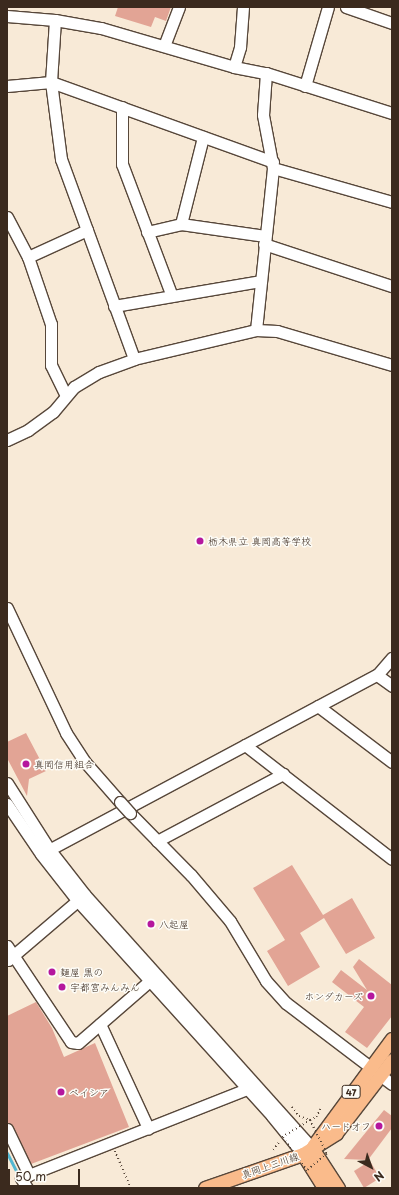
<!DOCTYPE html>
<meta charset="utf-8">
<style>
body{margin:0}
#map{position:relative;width:399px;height:1195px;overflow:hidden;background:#f8ead7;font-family:"Playpen Sans","Klee One",sans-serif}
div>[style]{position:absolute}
.stream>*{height:3px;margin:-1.5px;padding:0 1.5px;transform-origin:1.5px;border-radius:1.5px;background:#53b7d1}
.building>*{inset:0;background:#e2a495}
.path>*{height:1.5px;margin-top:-0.75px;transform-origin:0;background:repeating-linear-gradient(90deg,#57473a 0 1px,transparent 0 4px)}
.roads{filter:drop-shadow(1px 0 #57473a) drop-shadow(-1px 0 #57473a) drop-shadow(0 1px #57473a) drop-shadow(0 -1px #57473a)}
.minor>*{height:11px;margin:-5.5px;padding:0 5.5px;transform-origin:5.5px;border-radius:5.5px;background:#fff}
.major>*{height:13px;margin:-6.5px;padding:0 6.5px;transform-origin:6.5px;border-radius:6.5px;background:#fabb8b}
.path-bridge>*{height:1.5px;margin-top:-0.75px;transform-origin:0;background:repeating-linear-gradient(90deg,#57473a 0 1px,transparent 0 4px)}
.bridges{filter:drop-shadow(1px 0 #57473a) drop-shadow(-1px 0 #57473a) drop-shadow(0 1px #57473a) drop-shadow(0 -1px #57473a)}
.minor-bridge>*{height:11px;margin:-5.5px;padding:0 5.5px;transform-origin:5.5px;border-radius:5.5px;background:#fff}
.dots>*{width:11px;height:11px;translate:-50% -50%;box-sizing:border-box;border:2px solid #fdfcf7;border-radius:50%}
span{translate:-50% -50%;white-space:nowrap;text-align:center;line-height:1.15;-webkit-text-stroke:3px #fdfcf7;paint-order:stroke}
.shield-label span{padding:1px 3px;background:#fdfcf7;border:1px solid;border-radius:3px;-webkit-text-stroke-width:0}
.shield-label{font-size:9px;color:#3b2a1e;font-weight:700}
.poi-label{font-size:10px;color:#3b2a1e}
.left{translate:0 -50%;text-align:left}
.right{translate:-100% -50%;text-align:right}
.street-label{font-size:10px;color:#3b2a1e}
.frame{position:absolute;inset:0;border:8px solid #3b2a1e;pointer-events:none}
.north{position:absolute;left:351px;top:1147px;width:40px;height:40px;-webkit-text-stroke:3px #fdfcf7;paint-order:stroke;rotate:139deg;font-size:11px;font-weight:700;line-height:16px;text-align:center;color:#3b2a1e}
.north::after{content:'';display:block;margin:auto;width:14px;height:18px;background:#3b2a1e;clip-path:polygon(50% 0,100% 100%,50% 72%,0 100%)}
.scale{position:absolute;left:8px;top:1169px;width:72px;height:18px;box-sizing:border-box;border:2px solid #3b2a1e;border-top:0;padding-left:5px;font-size:12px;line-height:14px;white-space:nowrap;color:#3b2a1e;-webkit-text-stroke:3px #fdfcf7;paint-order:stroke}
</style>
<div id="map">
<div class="stream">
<i style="left:7px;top:1153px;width:20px;rotate:63deg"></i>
</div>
<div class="building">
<i style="clip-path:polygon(118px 7px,171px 7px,166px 21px,155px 17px,151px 27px,115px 16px)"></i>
<i style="clip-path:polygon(26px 733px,46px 771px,29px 779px,27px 796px,7px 758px,7px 742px)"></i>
<i style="clip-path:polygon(292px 865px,323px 915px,352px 898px,375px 938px,346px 954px,324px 918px,300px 933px,320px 967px,288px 986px,267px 951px,285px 940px,253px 888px)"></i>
<i style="clip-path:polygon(359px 959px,392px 985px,392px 1016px,367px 1048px,345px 1032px,364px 1007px,332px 982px,341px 970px,367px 990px,353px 967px)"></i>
<i style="clip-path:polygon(36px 1002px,52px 1028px,64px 1057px,95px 1043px,129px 1127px,31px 1164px,13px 1126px,7px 1122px,7px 1016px)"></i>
<i style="clip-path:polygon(384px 1110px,392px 1116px,392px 1128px,368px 1160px,344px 1159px)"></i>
<i style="clip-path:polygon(370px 1161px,380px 1178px,364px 1188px,354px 1171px)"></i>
</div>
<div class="path">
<i style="left:292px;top:1107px;width:11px;rotate:52deg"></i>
<i style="left:299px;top:1116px;width:12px;rotate:20deg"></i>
<i style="left:310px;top:1120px;width:7px;rotate:-27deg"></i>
<i style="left:316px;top:1117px;width:10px;rotate:-61deg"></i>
<i style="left:273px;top:1150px;width:10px;rotate:-53deg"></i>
<i style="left:115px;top:1151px;width:40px;rotate:66.6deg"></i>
</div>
<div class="roads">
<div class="minor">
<i style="left:346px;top:7px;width:49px;rotate:19.2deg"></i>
<i style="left:7px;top:16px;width:48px;rotate:4.8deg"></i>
<i style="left:55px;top:20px;width:47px;rotate:9.9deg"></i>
<i style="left:101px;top:28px;width:139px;rotate:16.3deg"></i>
<i style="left:234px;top:67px;width:33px;rotate:11deg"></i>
<i style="left:266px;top:73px;width:132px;rotate:17.6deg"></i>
<i style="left:55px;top:20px;width:62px;rotate:93.7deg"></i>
<i style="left:51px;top:82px;width:78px;rotate:82.6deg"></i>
<i style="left:61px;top:159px;width:213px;rotate:69.9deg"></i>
<i style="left:164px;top:46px;width:42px;rotate:-69deg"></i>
<i style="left:234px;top:67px;width:21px;rotate:-73deg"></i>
<i style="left:240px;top:47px;width:40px;rotate:-85.7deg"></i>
<i style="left:7px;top:86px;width:44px;rotate:-5.2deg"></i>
<i style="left:51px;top:82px;width:236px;rotate:19.8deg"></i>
<i style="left:305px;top:86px;width:82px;rotate:-73.8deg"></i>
<i style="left:122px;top:107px;width:57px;rotate:90deg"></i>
<i style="left:122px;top:164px;width:141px;rotate:69.3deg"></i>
<i style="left:273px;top:168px;width:124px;rotate:15.9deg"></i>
<i style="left:7px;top:217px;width:45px;rotate:62.3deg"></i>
<i style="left:28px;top:257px;width:71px;rotate:71.1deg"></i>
<i style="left:51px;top:324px;width:41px;rotate:90deg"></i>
<i style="left:51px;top:365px;width:34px;rotate:64deg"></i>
<i style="left:181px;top:224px;width:90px;rotate:-75.8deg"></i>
<i style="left:147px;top:232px;width:35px;rotate:-13deg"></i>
<i style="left:181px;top:224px;width:85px;rotate:8.1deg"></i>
<i style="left:264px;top:244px;width:135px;rotate:18.2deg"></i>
<i style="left:28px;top:257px;width:65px;rotate:-24.6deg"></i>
<i style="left:114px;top:306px;width:148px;rotate:-9.7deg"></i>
<i style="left:256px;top:330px;width:163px;rotate:-84deg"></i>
<i style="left:273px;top:168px;width:54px;rotate:-100.7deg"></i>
<i style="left:263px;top:115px;width:42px;rotate:-85.9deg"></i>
<i style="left:7px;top:440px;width:23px;rotate:-25deg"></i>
<i style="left:28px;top:430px;width:31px;rotate:-36deg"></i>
<i style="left:53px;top:412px;width:33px;rotate:-50deg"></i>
<i style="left:74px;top:387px;width:29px;rotate:-31deg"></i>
<i style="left:99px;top:372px;width:37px;rotate:-20deg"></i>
<i style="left:134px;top:359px;width:125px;rotate:-13.4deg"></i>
<i style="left:256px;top:330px;width:21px;rotate:3deg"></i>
<i style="left:277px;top:331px;width:120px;rotate:16.5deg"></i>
<i style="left:7px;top:608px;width:138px;rotate:64.7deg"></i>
<i style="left:66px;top:733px;width:35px;rotate:57deg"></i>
<i style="left:85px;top:762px;width:53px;rotate:48.8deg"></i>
<i style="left:377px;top:675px;width:19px;rotate:36deg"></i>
<i style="left:318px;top:706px;width:93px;rotate:37.1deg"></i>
<i style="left:245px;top:745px;width:186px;rotate:37.8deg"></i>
<i style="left:7px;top:783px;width:78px;rotate:57.5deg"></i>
<i style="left:49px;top:849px;width:58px;rotate:52deg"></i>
<i style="left:85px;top:895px;width:340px;rotate:48.1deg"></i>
<i style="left:7px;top:804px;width:60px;rotate:55.8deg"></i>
<i style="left:41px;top:854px;width:58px;rotate:52deg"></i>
<i style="left:77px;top:900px;width:291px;rotate:47.9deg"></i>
<i style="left:272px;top:1116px;width:49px;rotate:50.8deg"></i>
<i style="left:130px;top:813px;width:87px;rotate:45.5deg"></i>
<i style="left:191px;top:875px;width:60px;rotate:49.7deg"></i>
<i style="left:230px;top:921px;width:70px;rotate:59deg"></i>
<i style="left:266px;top:981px;width:30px;rotate:48deg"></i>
<i style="left:286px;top:1003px;width:106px;rotate:37.3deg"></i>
<i style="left:157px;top:841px;width:143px;rotate:-28deg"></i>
<i style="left:43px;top:853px;width:378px;rotate:-28.1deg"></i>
<i style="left:377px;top:675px;width:23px;rotate:-49deg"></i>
<i style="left:7px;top:946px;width:115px;rotate:56.3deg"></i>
<i style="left:71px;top:1042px;width:7px;rotate:8deg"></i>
<i style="left:78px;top:1043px;width:99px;rotate:-40.9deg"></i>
<i style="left:8px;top:960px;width:99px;rotate:-40.5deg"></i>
<i style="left:100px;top:1024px;width:115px;rotate:65.2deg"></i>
<i style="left:380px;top:1075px;width:15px;rotate:37deg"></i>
<i style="left:7px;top:1129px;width:51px;rotate:64.4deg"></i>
<i style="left:27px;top:1188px;width:12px;rotate:-121deg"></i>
<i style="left:21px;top:1178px;width:243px;rotate:-21.5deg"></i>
</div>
<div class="major">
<i style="left:313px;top:1146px;width:133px;rotate:-53.6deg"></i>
<i style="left:312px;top:1148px;width:48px;rotate:57deg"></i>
<i style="left:303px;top:1154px;width:40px;rotate:58deg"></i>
<i style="left:205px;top:1188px;width:104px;rotate:-19.1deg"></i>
<i style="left:303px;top:1154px;width:39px;rotate:-32deg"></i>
<i style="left:336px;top:1133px;width:92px;rotate:-52.5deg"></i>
</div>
</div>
<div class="path-bridge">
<i style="left:310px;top:1120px;width:38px;rotate:63deg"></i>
<i style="left:327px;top:1154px;width:26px;rotate:140deg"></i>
<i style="left:307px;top:1171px;width:42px;rotate:-126.3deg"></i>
<i style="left:282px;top:1137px;width:33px;rotate:-31deg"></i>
</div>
<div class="bridges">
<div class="minor-bridge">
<i style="left:120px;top:802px;width:15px;rotate:48deg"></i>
</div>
</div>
<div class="dots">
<i style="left:200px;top:541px;background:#b5179e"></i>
<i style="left:26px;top:764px;background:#b5179e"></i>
<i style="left:151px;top:924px;background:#b5179e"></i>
<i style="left:52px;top:972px;background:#b5179e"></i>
<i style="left:62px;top:987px;background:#b5179e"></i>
<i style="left:371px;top:996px;background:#b5179e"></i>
<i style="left:61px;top:1092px;background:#b5179e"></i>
<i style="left:379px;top:1126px;background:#b5179e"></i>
</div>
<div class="shield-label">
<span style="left:351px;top:1092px">47</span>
</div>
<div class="poi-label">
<span class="left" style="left:208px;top:541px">栃木県立 真岡高等学校</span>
<span class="left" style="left:34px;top:764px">真岡信用組合</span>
<span class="left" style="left:159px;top:924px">八起屋</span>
<span class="left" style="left:60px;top:972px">麺屋 黒の</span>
<span class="left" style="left:70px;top:987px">宇都宮みんみん</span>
<span class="right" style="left:363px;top:996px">ホンダカーズ</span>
<span class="left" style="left:69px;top:1092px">ベイシア</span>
<span class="right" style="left:371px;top:1126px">ハードオフ</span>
</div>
<div class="street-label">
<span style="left:270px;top:1165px;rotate:-19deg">真岡上三川線</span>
</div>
<div class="frame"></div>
<div class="north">N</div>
<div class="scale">50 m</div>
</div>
